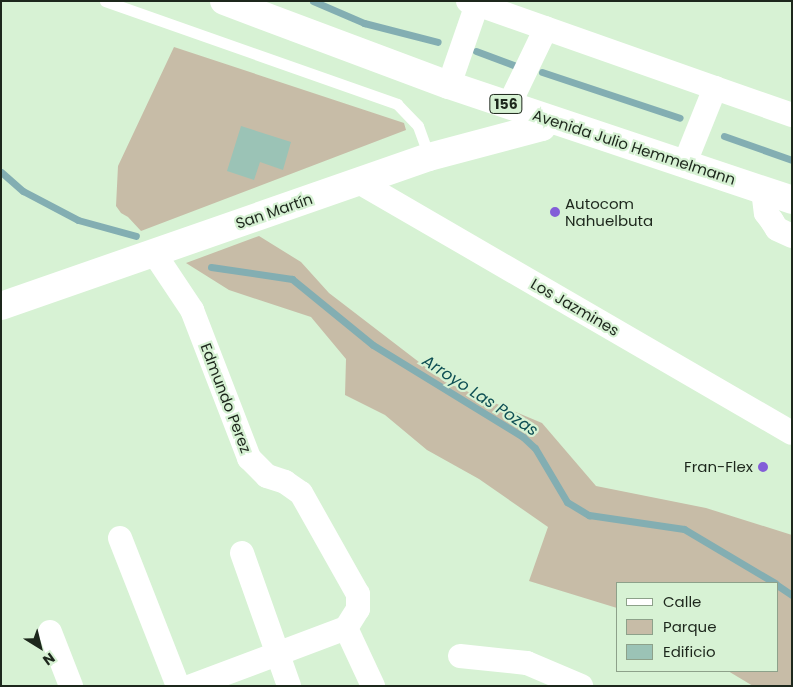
<!DOCTYPE html>
<meta charset="utf-8">
<style>
body{margin:0}
#map{position:relative;width:793px;height:687px;overflow:hidden;background:#d7f2d4;font-family:Poppins,sans-serif}
div>[style]{position:absolute}
.green>*{inset:0;background:#c7bca7}
.stream>*{height:7px;margin:-3.5px;padding:0 3.5px;transform-origin:3.5px;border-radius:3.5px;background:#83aeb2}
.building>*{inset:0;background:#9bc3b6}
.service>*{height:11px;margin:-5.5px;padding:0 5.5px;transform-origin:5.5px;border-radius:5.5px;background:#fff}
.minor>*{height:24px;margin:-12px;padding:0 12px;transform-origin:12px;border-radius:12px;background:#fff}
.tertiary>*{height:28px;margin:-14px;padding:0 14px;transform-origin:14px;border-radius:14px;background:#fff}
.trunk>*{height:28px;margin:-14px;padding:0 14px;transform-origin:14px;border-radius:14px;background:#fff}
.dots>*{width:14px;height:14px;translate:-50% -50%;box-sizing:border-box;border:2px solid #d7f2d4;border-radius:50%}
span{translate:-50% -50%;white-space:nowrap;text-align:center;line-height:1.15;-webkit-text-stroke:4.5px #d7f2d4;paint-order:stroke}
.shield-label span{padding:1px 4px;background:#d7f2d4;border:1px solid;border-radius:4px;-webkit-text-stroke-width:0}
.shield-label{font-size:14px;color:#1d271c;font-weight:700}
.street-label{font-size:15px;color:#1d271c}
.poi-label{font-size:15px;color:#1d271c}
.left{translate:0 -50%;text-align:left}
.right{translate:-100% -50%;text-align:right}
.water-label{font-size:16px;color:#0d4e53;font-style:italic}
.frame{position:absolute;inset:0;border:2px solid #1d271c;pointer-events:none}
.legend{position:absolute;left:616px;top:582px;width:162px;height:90px;box-sizing:border-box;background:#d7f2d4;border:1px solid #8da18a;margin:0;padding:6px 9px;list-style:none;font-size:15px;color:#1d271c}
.legend li{display:flex;align-items:center;gap:10px;height:25px}
.legend b{width:25px;border:1px solid #8da18a}
.north{position:absolute;left:15px;top:622px;width:50px;height:50px;-webkit-text-stroke:4px #d7f2d4;paint-order:stroke;rotate:144deg;font-size:14px;font-weight:700;line-height:20px;text-align:center;color:#1d271c}
.north::after{content:'';display:block;margin:auto;width:18px;height:22px;background:#1d271c;clip-path:polygon(50% 0,100% 100%,50% 72%,0 100%)}
</style>
<div id="map">
<div class="green">
<i style="clip-path:polygon(174px 47px,404px 123px,406px 130px,141px 231px,128px 217px,121px 213px,116px 206px,118px 166px)"></i>
<i style="clip-path:polygon(259px 236px,301px 262px,329px 293px,445px 382px,542px 423px,596px 486px,706px 508px,792px 535px,792px 686px,753px 686px,728px 671px,777px 671px,777px 583px,617px 583px,617px 608px,529px 581px,548px 527px,479px 479px,427px 450px,385px 415px,345px 395px,346px 359px,311px 317px,229px 290px,186px 263px)"></i>
</div>
<div class="stream">
<i style="left:313px;top:1px;width:56px;rotate:23.3deg"></i>
<i style="left:364px;top:23px;width:76px;rotate:14.4deg"></i>
<i style="left:476px;top:51px;width:43px;rotate:20.6deg"></i>
<i style="left:542px;top:72px;width:145px;rotate:18.4deg"></i>
<i style="left:724px;top:136px;width:72px;rotate:19.4deg"></i>
<i style="left:1px;top:172px;width:29px;rotate:41deg"></i>
<i style="left:23px;top:191px;width:62px;rotate:27.8deg"></i>
<i style="left:78px;top:220px;width:60px;rotate:15.4deg"></i>
<i style="left:211px;top:267px;width:82px;rotate:8.4deg"></i>
<i style="left:292px;top:279px;width:104px;rotate:39.2deg"></i>
<i style="left:373px;top:345px;width:176px;rotate:31.5deg"></i>
<i style="left:523px;top:437px;width:16px;rotate:43deg"></i>
<i style="left:535px;top:448px;width:63px;rotate:59.3deg"></i>
<i style="left:567px;top:502px;width:26px;rotate:31deg"></i>
<i style="left:589px;top:515px;width:96px;rotate:8.4deg"></i>
<i style="left:684px;top:529px;width:106px;rotate:30.7deg"></i>
<i style="left:777px;top:585px;width:18px;rotate:34deg"></i>
</div>
<div class="building">
<i style="clip-path:polygon(241px 126px,291px 142px,283px 170px,260px 162px,254px 180px,227px 171px)"></i>
</div>
<div class="service">
<i style="left:105px;top:1px;width:310px;rotate:19.4deg"></i>
<i style="left:397px;top:104px;width:30px;rotate:46deg"></i>
<i style="left:418px;top:126px;width:33px;rotate:70deg"></i>
</div>
<div class="minor">
<i style="left:468px;top:1px;width:262px;rotate:19.4deg"></i>
<i style="left:715px;top:88px;width:83px;rotate:111.9deg"></i>
<i style="left:449px;top:85px;width:86px;rotate:-70.9deg"></i>
<i style="left:715px;top:88px;width:82px;rotate:19.3deg"></i>
<i style="left:509px;top:105px;width:85px;rotate:-64.3deg"></i>
<i style="left:359px;top:182px;width:500px;rotate:30.1deg"></i>
<i style="left:763px;top:190px;width:23px;rotate:83deg"></i>
<i style="left:766px;top:213px;width:10px;rotate:53deg"></i>
<i style="left:772px;top:221px;width:9px;rotate:58deg"></i>
<i style="left:777px;top:229px;width:17px;rotate:25deg"></i>
<i style="left:154px;top:253px;width:69px;rotate:56.3deg"></i>
<i style="left:192px;top:310px;width:159px;rotate:68.9deg"></i>
<i style="left:249px;top:458px;width:25px;rotate:45deg"></i>
<i style="left:267px;top:476px;width:19px;rotate:18deg"></i>
<i style="left:285px;top:482px;width:19px;rotate:35deg"></i>
<i style="left:301px;top:493px;width:116px;rotate:60.6deg"></i>
<i style="left:358px;top:594px;width:15px;rotate:90deg"></i>
<i style="left:358px;top:609px;width:22px;rotate:122deg"></i>
<i style="left:346px;top:628px;width:165px;rotate:159.4deg"></i>
<i style="left:120px;top:538px;width:159px;rotate:68.6deg"></i>
<i style="left:242px;top:553px;width:141px;rotate:70.5deg"></i>
<i style="left:346px;top:628px;width:64px;rotate:65deg"></i>
<i style="left:50px;top:632px;width:58px;rotate:68.7deg"></i>
<i style="left:460px;top:656px;width:67px;rotate:6deg"></i>
<i style="left:527px;top:663px;width:59px;rotate:23.1deg"></i>
</div>
<div class="tertiary">
<i style="left:1px;top:306px;width:453px;rotate:-19.2deg"></i>
<i style="left:429px;top:157px;width:117px;rotate:-14.9deg"></i>
<i style="left:542px;top:127px;width:9px;rotate:-63deg"></i>
</div>
<div class="trunk">
<i style="left:224px;top:1px;width:240px;rotate:20.5deg"></i>
<i style="left:449px;top:85px;width:362px;rotate:18.5deg"></i>
</div>
<div class="dots">
<i style="left:555px;top:212px;background:#835ed8"></i>
<i style="left:763px;top:467px;background:#835ed8"></i>
</div>
<div class="shield-label">
<span style="left:506px;top:104px">156</span>
</div>
<div class="street-label">
<span style="left:634px;top:147px;rotate:18deg">Avenida Julio Hemmelmann</span>
<span style="left:274px;top:211px;rotate:-19deg">San Martín</span>
<span style="left:575px;top:307px;rotate:30deg">Los Jazmines</span>
<span style="left:226px;top:398px;rotate:69deg">Edmundo Perez</span>
</div>
<div class="poi-label">
<span class="left" style="left:565px;top:212px">Autocom<br>Nahuelbuta</span>
<span class="right" style="left:753px;top:467px">Fran-Flex</span>
</div>
<div class="water-label">
<span style="left:480px;top:396px;rotate:33deg">Arroyo Las Pozas</span>
</div>
<div class="frame"></div>
<ul class="legend">
<li><b style="height:6px;background:#fff"></b>Calle</li>
<li><b style="height:14px;background:#c7bca7"></b>Parque</li>
<li><b style="height:14px;background:#9bc3b6"></b>Edificio</li>
</ul>
<div class="north">N</div>
</div>
